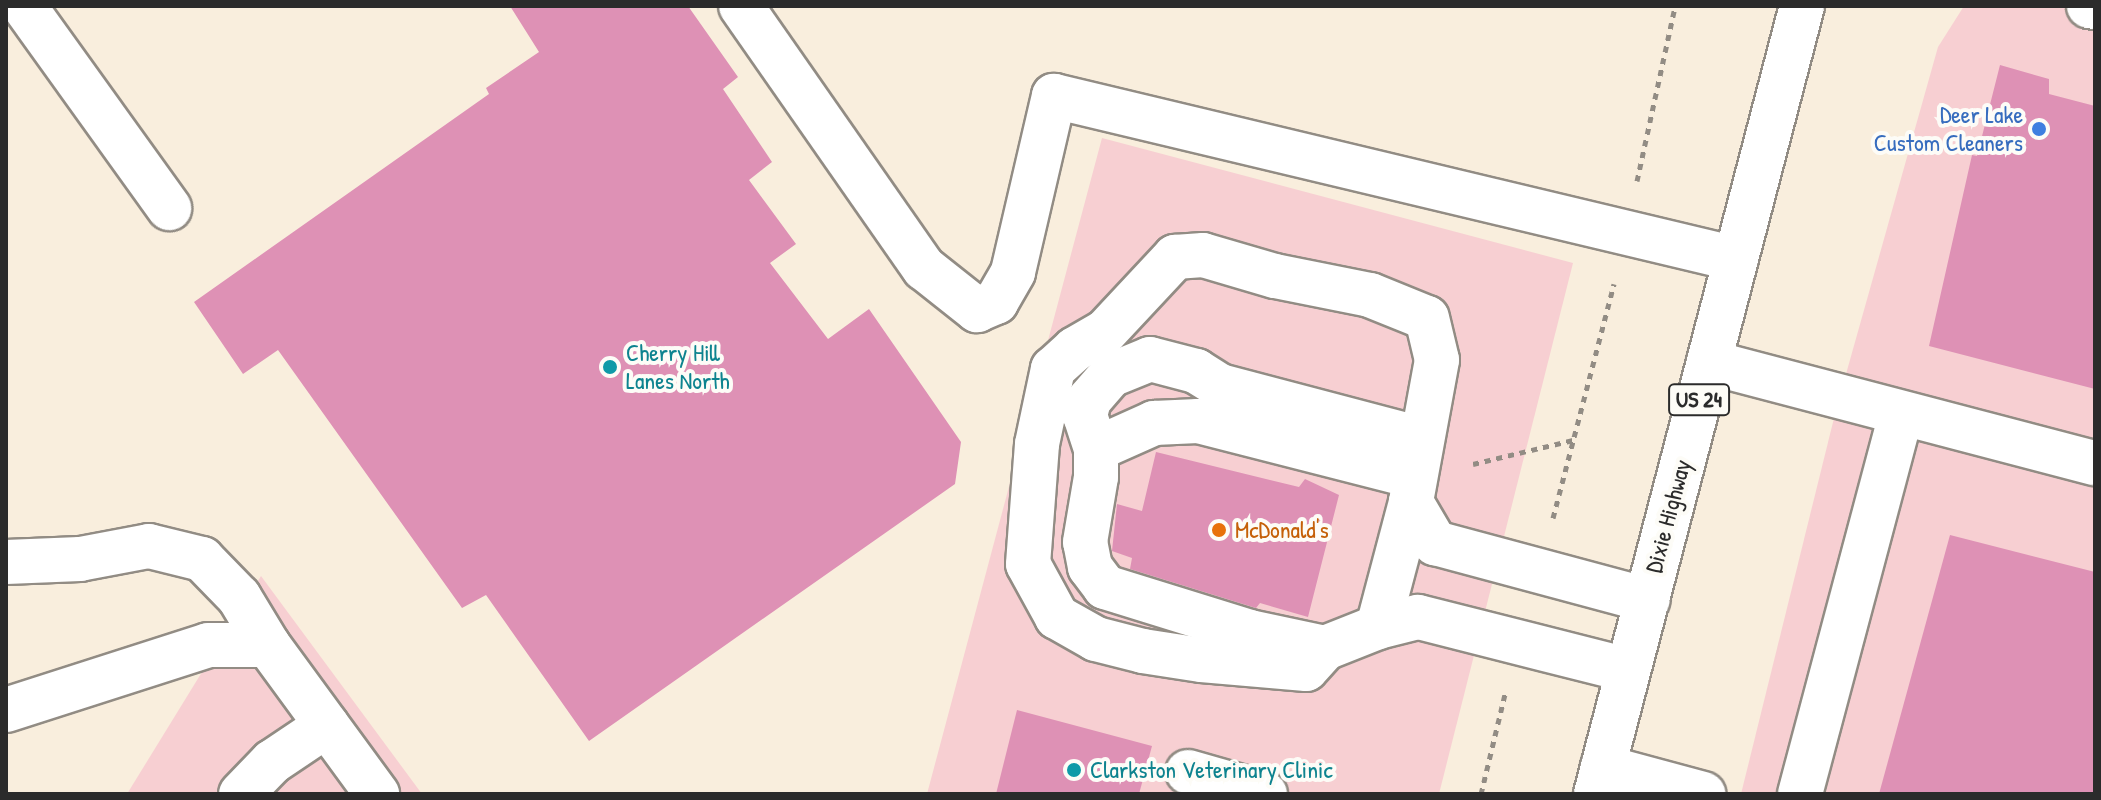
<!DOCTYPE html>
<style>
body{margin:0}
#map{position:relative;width:2101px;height:800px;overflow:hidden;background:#f9eedd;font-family:"Patrick Hand",sans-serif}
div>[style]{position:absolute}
.built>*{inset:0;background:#f7cfd2}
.building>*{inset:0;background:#de91b5}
.path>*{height:5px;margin-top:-2.5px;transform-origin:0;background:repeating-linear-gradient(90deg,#928c84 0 6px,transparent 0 12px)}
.roads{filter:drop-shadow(2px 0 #928c84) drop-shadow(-2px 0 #928c84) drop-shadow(0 2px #928c84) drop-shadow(0 -2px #928c84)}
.minor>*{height:44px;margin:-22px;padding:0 22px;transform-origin:22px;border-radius:22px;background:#fff}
.major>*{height:44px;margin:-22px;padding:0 22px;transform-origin:22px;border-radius:22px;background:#fff}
.dots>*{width:22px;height:22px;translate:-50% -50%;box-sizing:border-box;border:4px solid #fdfcf7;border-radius:50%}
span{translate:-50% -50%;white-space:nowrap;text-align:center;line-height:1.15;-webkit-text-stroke:8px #fdfcf7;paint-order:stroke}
.shield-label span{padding:2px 6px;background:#fdfcf7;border:2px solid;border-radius:6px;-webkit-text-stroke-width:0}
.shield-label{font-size:22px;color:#2b2b2b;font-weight:700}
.shop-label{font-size:24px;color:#366cbe}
.right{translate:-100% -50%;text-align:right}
.culture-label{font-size:24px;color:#0d838f}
.left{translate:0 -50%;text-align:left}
.street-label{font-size:24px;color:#2b2b2b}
.food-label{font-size:24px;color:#c56008}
.frame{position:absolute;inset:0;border:8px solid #2b2b2b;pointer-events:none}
</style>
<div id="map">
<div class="built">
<i style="clip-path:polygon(1964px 6px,2095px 6px,2095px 794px,1741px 794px,1837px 406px,1938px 47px)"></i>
<i style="clip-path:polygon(1102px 138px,1573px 263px,1439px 794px,927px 794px)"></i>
<i style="clip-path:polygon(261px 576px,422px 794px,127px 794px)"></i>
</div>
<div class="building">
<i style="clip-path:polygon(510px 6px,688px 6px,738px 77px,723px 89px,772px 162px,749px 180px,796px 244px,770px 263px,828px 339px,869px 309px,961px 442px,955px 484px,589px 741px,486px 595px,462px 608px,278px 350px,243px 374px,194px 302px,489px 94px,486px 88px,539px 52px)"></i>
<i style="clip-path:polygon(2000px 65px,2049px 79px,2049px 94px,2095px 106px,2095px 389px,1929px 346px,1972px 155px,1977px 156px)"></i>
<i style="clip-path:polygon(1156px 452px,1299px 487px,1305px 479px,1339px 495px,1308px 617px,1260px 603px,1256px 608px,1130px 569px,1132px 558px,1112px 551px,1117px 504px,1142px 511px)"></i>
<i style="clip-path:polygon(1950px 535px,2095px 572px,2095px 794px,1879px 794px)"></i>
<i style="clip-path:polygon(1017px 710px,1152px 746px,1139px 794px,996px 794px)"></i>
</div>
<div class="path">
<i style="left:1637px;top:181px;width:179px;rotate:-77.7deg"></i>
<i style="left:1473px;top:464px;width:103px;rotate:-13.5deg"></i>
<i style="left:1553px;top:518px;width:242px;rotate:-75.4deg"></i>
<i style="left:1481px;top:794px;width:103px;rotate:-76.5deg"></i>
</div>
<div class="roads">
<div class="minor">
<i style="left:24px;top:6px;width:249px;rotate:54.3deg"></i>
<i style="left:741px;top:6px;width:320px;rotate:55.1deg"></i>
<i style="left:924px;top:268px;width:68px;rotate:38.4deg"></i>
<i style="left:977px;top:310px;width:21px;rotate:-23deg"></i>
<i style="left:996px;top:302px;width:34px;rotate:-60deg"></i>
<i style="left:1013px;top:272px;width:181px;rotate:-76.9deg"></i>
<i style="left:1054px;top:96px;width:701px;rotate:13.44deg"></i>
<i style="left:2089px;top:6px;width:6px;rotate:9deg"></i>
<i style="left:1709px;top:362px;width:399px;rotate:14.7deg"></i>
<i style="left:1096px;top:449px;width:35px;rotate:-108deg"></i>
<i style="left:1085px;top:416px;width:16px;rotate:-76deg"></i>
<i style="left:1089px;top:400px;width:33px;rotate:-49deg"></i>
<i style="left:1111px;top:375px;width:42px;rotate:-22.3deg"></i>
<i style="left:1150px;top:359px;width:48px;rotate:14.6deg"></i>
<i style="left:1196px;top:371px;width:28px;rotate:32deg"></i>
<i style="left:1220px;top:386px;width:208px;rotate:14.8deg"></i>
<i style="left:6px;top:562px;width:74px;rotate:-2.3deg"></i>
<i style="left:80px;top:559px;width:70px;rotate:-10.7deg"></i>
<i style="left:149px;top:546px;width:55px;rotate:13.8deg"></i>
<i style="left:202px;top:559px;width:53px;rotate:45.8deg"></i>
<i style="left:239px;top:597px;width:56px;rotate:58.9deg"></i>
<i style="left:268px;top:645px;width:185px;rotate:53.8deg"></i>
<i style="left:1378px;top:627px;width:129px;rotate:-75.2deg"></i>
<i style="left:1325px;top:648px;width:77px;rotate:-168deg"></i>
<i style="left:1250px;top:632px;width:152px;rotate:-162.8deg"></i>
<i style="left:1105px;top:587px;width:25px;rotate:-127deg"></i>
<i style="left:1090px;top:567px;width:25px;rotate:-101deg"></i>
<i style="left:1085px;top:542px;width:66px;rotate:-80.4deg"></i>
<i style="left:1096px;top:477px;width:28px;rotate:-90deg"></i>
<i style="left:1096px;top:449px;width:64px;rotate:-24.1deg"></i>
<i style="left:1154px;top:423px;width:44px;rotate:-2.6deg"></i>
<i style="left:1198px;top:421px;width:222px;rotate:14.3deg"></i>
<i style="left:1628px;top:670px;width:217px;rotate:-165.8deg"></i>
<i style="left:1418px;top:617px;width:41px;rotate:166deg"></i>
<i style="left:1378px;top:627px;width:57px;rotate:158.4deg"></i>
<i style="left:1325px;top:648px;width:28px;rotate:132deg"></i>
<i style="left:1306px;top:669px;width:105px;rotate:-175.1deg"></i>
<i style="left:1201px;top:660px;width:59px;rotate:-171.2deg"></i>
<i style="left:1143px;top:651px;width:49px;rotate:-165.7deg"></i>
<i style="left:1096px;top:639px;width:45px;rotate:-150.6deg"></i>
<i style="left:1057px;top:617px;width:60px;rotate:-118.7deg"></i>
<i style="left:1028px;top:564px;width:120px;rotate:-85.7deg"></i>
<i style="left:1037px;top:444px;width:77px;rotate:-78deg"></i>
<i style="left:1053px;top:369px;width:30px;rotate:-42deg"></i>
<i style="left:1075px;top:349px;width:34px;rotate:-30deg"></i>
<i style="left:1105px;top:332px;width:103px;rotate:-47deg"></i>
<i style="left:1175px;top:257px;width:28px;rotate:-4deg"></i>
<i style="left:1203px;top:255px;width:75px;rotate:16.3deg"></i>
<i style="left:1275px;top:276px;width:97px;rotate:11.3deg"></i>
<i style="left:1370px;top:295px;width:61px;rotate:22deg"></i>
<i style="left:1427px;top:318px;width:43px;rotate:76.6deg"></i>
<i style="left:1437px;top:360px;width:144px;rotate:100.4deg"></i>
<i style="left:1411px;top:502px;width:48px;rotate:59.7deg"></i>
<i style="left:1435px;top:543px;width:220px;rotate:15deg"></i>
<i style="left:6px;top:710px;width:212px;rotate:-17.8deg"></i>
<i style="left:208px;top:645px;width:60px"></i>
<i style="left:1603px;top:767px;width:104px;rotate:15.1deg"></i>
<i style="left:1188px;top:772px;width:80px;rotate:15.9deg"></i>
<i style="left:241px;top:794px;width:45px;rotate:-45.9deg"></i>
<i style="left:272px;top:762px;width:66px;rotate:-33.9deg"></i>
<i style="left:1800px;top:794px;width:393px;rotate:-75.1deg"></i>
</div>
<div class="major">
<i style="left:1596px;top:794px;width:814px;rotate:-75.35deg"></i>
</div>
</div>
<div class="dots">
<i style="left:2039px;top:129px;background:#3f7fe0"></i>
<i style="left:610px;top:367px;background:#0f9aa8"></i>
<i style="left:1219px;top:530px;background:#e8710a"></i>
<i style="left:1074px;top:770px;background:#0f9aa8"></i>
</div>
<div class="shield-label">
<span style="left:1699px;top:400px">US 24</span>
</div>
<div class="shop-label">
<span class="right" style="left:2023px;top:129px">Deer Lake<br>Custom Cleaners</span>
</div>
<div class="culture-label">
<span class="left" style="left:626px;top:367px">Cherry Hill<br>Lanes North</span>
<span class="left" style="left:1090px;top:770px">Clarkston Veterinary Clinic</span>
</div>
<div class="street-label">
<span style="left:1668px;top:516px;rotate:-75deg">Dixie Highway</span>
</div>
<div class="food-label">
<span class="left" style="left:1235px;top:530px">McDonald's</span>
</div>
<div class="frame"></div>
</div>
